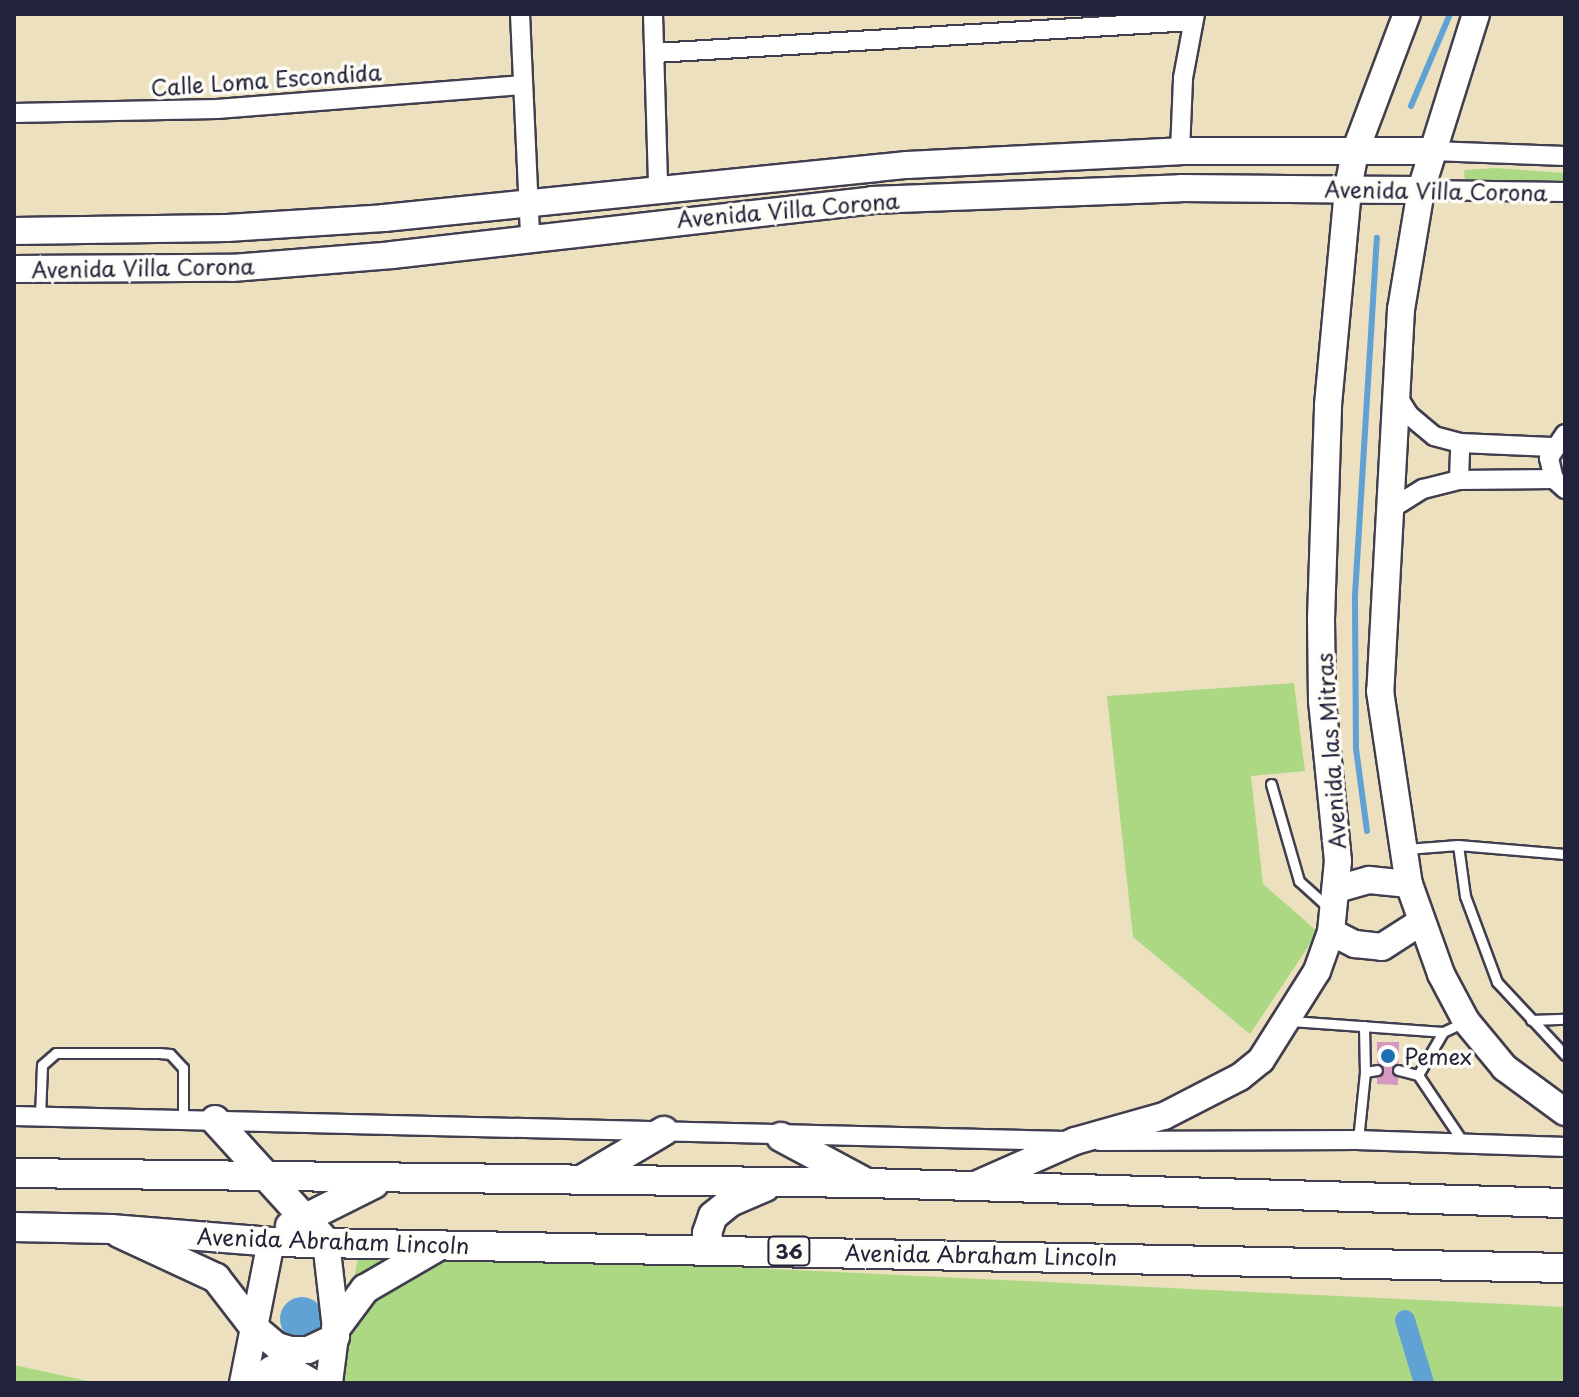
<!DOCTYPE html>
<style>
body{margin:0}
#map{position:relative;width:1579px;height:1397px;overflow:hidden;background:#ede0bf;font-family:"Playpen Sans",sans-serif}
div>[style]{position:absolute}
.green>*{inset:0;background:#acd884}
.water>*{inset:0;background:#60a2d4}
.round{border-radius:50%}
.stream>*{height:6px;margin:-3px;padding:0 3px;transform-origin:3px;border-radius:3px;background:#60a2d4}
.canal>*{height:20px;margin:-10px;padding:0 10px;transform-origin:10px;border-radius:10px;background:#60a2d4}
.building>*{inset:0;background:#d698c0}
.roads{filter:drop-shadow(2px 0 #403e4f) drop-shadow(-2px 0 #403e4f) drop-shadow(0 2px #403e4f) drop-shadow(0 -2px #403e4f)}
.lane>*{height:9px;margin:-4.5px;padding:0 4.5px;transform-origin:4.5px;border-radius:4.5px;background:#fff}
.street>*{height:18px;margin:-9px;padding:0 9px;transform-origin:9px;border-radius:9px;background:#fff}
.secondary>*{height:26px;margin:-13px;padding:0 13px;transform-origin:13px;border-radius:13px;background:#fff}
.primary>*{height:28px;margin:-14px;padding:0 14px;transform-origin:14px;border-radius:14px;background:#fff}
.dots>*{width:22px;height:22px;translate:-50% -50%;box-sizing:border-box;border:4px solid #fdfcf7;border-radius:50%}
span{translate:-50% -50%;white-space:nowrap;text-align:center;line-height:1.15;-webkit-text-stroke:7px #fdfcf7;paint-order:stroke}
.shield-label span{padding:2px 6px;background:#fdfcf7;border:2px solid;border-radius:6px;-webkit-text-stroke-width:0}
.shield-label{font-size:20px;color:#22223b;font-weight:700}
.street-label{font-size:22px;color:#22223b}
.poi-label{font-size:22px;color:#22223b}
.left{translate:0 -50%;text-align:left}
.frame{position:absolute;inset:0;border:16px solid #22223b;pointer-events:none}
</style>
<div id="map">
<div class="green">
<i style="clip-path:polygon(1495px 168px,1565px 173px,1565px 187px,1465px 182px,1464px 170px)"></i>
<i style="clip-path:polygon(1294px 683px,1305px 771px,1251px 776px,1263px 884px,1318px 932px,1250px 1034px,1133px 937px,1107px 696px)"></i>
<i style="clip-path:polygon(359px 1249px,1565px 1307px,1565px 1383px,338px 1383px)"></i>
<i style="clip-path:polygon(14px 1365px,97px 1383px,14px 1383px)"></i>
</div>
<div class="water">
<i class="round" style="left:280px;top:1297px;width:44px;height:44px"></i>
</div>
<div class="stream">
<i style="left:1411px;top:106px;width:100px;rotate:-67deg"></i>
<i style="left:1367px;top:831px;width:83px;rotate:-97.6deg"></i>
<i style="left:1356px;top:749px;width:154px;rotate:-90.4deg"></i>
<i style="left:1355px;top:595px;width:358px;rotate:-86.5deg"></i>
</div>
<div class="canal">
<i style="left:1405px;top:1320px;width:66px;rotate:73.2deg"></i>
</div>
<div class="building">
<i style="clip-path:polygon(1377px 1042px,1399px 1042px,1398px 1085px,1377px 1084px)"></i>
</div>
<div class="roads">
<div class="lane">
<i style="left:1271px;top:784px;width:101px;rotate:73.9deg"></i>
<i style="left:1299px;top:881px;width:39px;rotate:42deg"></i>
<i style="left:1458px;top:845px;width:51px;rotate:82.2deg"></i>
<i style="left:1465px;top:896px;width:92px;rotate:69.6deg"></i>
<i style="left:1497px;top:982px;width:100px;rotate:47deg"></i>
<i style="left:1406px;top:849px;width:52px;rotate:-4.4deg"></i>
<i style="left:1458px;top:845px;width:107px;rotate:4.8deg"></i>
<i style="left:1531px;top:1020px;width:34px;rotate:-2deg"></i>
<i style="left:1291px;top:1021px;width:152px;rotate:4.1deg"></i>
<i style="left:1364px;top:1026px;width:46px;rotate:88.8deg"></i>
<i style="left:1398px;top:1070px;width:21px;rotate:14deg"></i>
<i style="left:1418px;top:1075px;width:81px;rotate:56.1deg"></i>
<i style="left:1418px;top:1075px;width:50px;rotate:-59.8deg"></i>
<i style="left:1443px;top:1032px;width:23px;rotate:-25deg"></i>
<i style="left:40px;top:1117px;width:52px;rotate:-87.8deg"></i>
<i style="left:42px;top:1065px;width:18px;rotate:-41deg"></i>
<i style="left:56px;top:1053px;width:103px"></i>
<i style="left:159px;top:1053px;width:11px;rotate:5deg"></i>
<i style="left:170px;top:1054px;width:19px;rotate:47deg"></i>
<i style="left:183px;top:1068px;width:52px;rotate:90deg"></i>
<i style="left:1358px;top:1140px;width:68px;rotate:-84.1deg"></i>
<i style="left:1365px;top:1072px;width:12px;rotate:-9deg"></i>
</div>
<div class="street">
<i style="left:520px;top:14px;width:224px;rotate:87.4deg"></i>
<i style="left:653px;top:14px;width:173px;rotate:88.3deg"></i>
<i style="left:655px;top:53px;width:538px;rotate:-3.41deg"></i>
<i style="left:14px;top:113px;width:203px;rotate:-1.1deg"></i>
<i style="left:217px;top:109px;width:304px;rotate:-4.5deg"></i>
<i style="left:1180px;top:151px;width:73px;rotate:-87.6deg"></i>
<i style="left:1183px;top:78px;width:65px;rotate:-79.4deg"></i>
<i style="left:1432px;top:151px;width:133px;rotate:2.2deg"></i>
<i style="left:1421px;top:190px;width:144px;rotate:0.8deg"></i>
<i style="left:1396px;top:394px;width:25px;rotate:58deg"></i>
<i style="left:1409px;top:415px;width:33px;rotate:40deg"></i>
<i style="left:1434px;top:436px;width:27px;rotate:15deg"></i>
<i style="left:1460px;top:443px;width:92px;rotate:2.5deg"></i>
<i style="left:1565px;top:434px;width:29px;rotate:124deg"></i>
<i style="left:1549px;top:458px;width:22px;rotate:77deg"></i>
<i style="left:1554px;top:479px;width:15px;rotate:42deg"></i>
<i style="left:1459px;top:480px;width:37px;rotate:-88deg"></i>
<i style="left:1389px;top:510px;width:40px;rotate:-32deg"></i>
<i style="left:1423px;top:489px;width:37px;rotate:-14deg"></i>
<i style="left:1459px;top:480px;width:95px;rotate:-0.6deg"></i>
<i style="left:14px;top:1116px;width:1052px;rotate:1.36deg"></i>
<i style="left:1100px;top:1141px;width:258px;rotate:-0.2deg"></i>
<i style="left:1358px;top:1140px;width:207px;rotate:1.9deg"></i>
</div>
<div class="secondary">
<i style="left:1476px;top:14px;width:184px;rotate:107.4deg"></i>
<i style="left:1421px;top:190px;width:121px;rotate:99.5deg"></i>
<i style="left:1401px;top:309px;width:383px;rotate:93.1deg"></i>
<i style="left:1380px;top:691px;width:195px;rotate:81.5deg"></i>
<i style="left:1409px;top:884px;width:96px;rotate:70.4deg"></i>
<i style="left:1441px;top:974px;width:53px;rotate:62deg"></i>
<i style="left:1466px;top:1021px;width:61px;rotate:50.3deg"></i>
<i style="left:1505px;top:1068px;width:74px;rotate:36.3deg"></i>
<i style="left:14px;top:231px;width:213px;rotate:-0.8deg"></i>
<i style="left:227px;top:228px;width:157px;rotate:-3.6deg"></i>
<i style="left:384px;top:218px;width:526px;rotate:-5.79deg"></i>
<i style="left:907px;top:165px;width:273px;rotate:-2.9deg"></i>
<i style="left:1180px;top:151px;width:252px"></i>
<i style="left:14px;top:269px;width:218px;rotate:-0.3deg"></i>
<i style="left:232px;top:268px;width:161px;rotate:-4.6deg"></i>
<i style="left:392px;top:255px;width:483px;rotate:-6.5deg"></i>
<i style="left:872px;top:200px;width:309px;rotate:-2.2deg"></i>
<i style="left:1181px;top:188px;width:240px;rotate:0.5deg"></i>
<i style="left:1337px;top:889px;width:33px;rotate:-16deg"></i>
<i style="left:1369px;top:880px;width:40px;rotate:5.7deg"></i>
<i style="left:1331px;top:932px;width:27px;rotate:27deg"></i>
<i style="left:1355px;top:944px;width:27px;rotate:6deg"></i>
<i style="left:1382px;top:947px;width:46px;rotate:-32.7deg"></i>
<i style="left:971px;top:1187px;width:114px;rotate:-23.9deg"></i>
<i style="left:1075px;top:1141px;width:92px;rotate:-15.7deg"></i>
<i style="left:1164px;top:1116px;width:85px;rotate:-27.2deg"></i>
<i style="left:1240px;top:1077px;width:27px;rotate:-39deg"></i>
<i style="left:1261px;top:1060px;width:105px;rotate:-57.8deg"></i>
<i style="left:1317px;top:971px;width:41px;rotate:-70.3deg"></i>
<i style="left:1331px;top:932px;width:71px;rotate:-84.4deg"></i>
<i style="left:1338px;top:861px;width:161px;rotate:-95.7deg"></i>
<i style="left:1322px;top:701px;width:82px;rotate:-90.7deg"></i>
<i style="left:1321px;top:619px;width:214px;rotate:-88.1deg"></i>
<i style="left:1328px;top:405px;width:218px;rotate:-84.7deg"></i>
<i style="left:1348px;top:188px;width:37px;rotate:-79deg"></i>
<i style="left:1355px;top:152px;width:147px;rotate:-69.4deg"></i>
<i style="left:326px;top:1242px;width:87px;rotate:83.4deg"></i>
<i style="left:336px;top:1328px;width:55px;rotate:97.3deg"></i>
<i style="left:253px;top:1326px;width:31px;rotate:40deg"></i>
<i style="left:277px;top:1346px;width:15px;rotate:16deg"></i>
<i style="left:291px;top:1350px;width:17px"></i>
<i style="left:308px;top:1350px;width:31px;rotate:-25deg"></i>
<i style="left:243px;top:1383px;width:144px;rotate:-78.8deg"></i>
<i style="left:250px;top:1383px;width:26px;rotate:-32deg"></i>
<i style="left:272px;top:1369px;width:17px"></i>
<i style="left:289px;top:1369px;width:28px;rotate:30deg"></i>
</div>
<div class="primary">
<i style="left:215px;top:1120px;width:165px;rotate:47.7deg"></i>
<i style="left:781px;top:1137px;width:93px;rotate:28.2deg"></i>
<i style="left:14px;top:1173px;width:853px;rotate:0.67deg"></i>
<i style="left:867px;top:1183px;width:698px;rotate:1.64deg"></i>
<i style="left:583px;top:1179px;width:94px;rotate:-30.7deg"></i>
<i style="left:290px;top:1226px;width:94px;rotate:-26.6deg"></i>
<i style="left:14px;top:1227px;width:97px;rotate:1.2deg"></i>
<i style="left:111px;top:1229px;width:161px;rotate:4.6deg"></i>
<i style="left:271px;top:1242px;width:1294px;rotate:1.15deg"></i>
<i style="left:119px;top:1233px;width:107px;rotate:24.9deg"></i>
<i style="left:216px;top:1278px;width:61px;rotate:52.4deg"></i>
<i style="left:710px;top:1249px;width:16px;rotate:-101deg"></i>
<i style="left:707px;top:1233px;width:18px;rotate:-71deg"></i>
<i style="left:713px;top:1216px;width:22px;rotate:-39deg"></i>
<i style="left:730px;top:1202px;width:38px;rotate:-23deg"></i>
<i style="left:336px;top:1328px;width:49px;rotate:-53.4deg"></i>
<i style="left:365px;top:1289px;width:86px;rotate:-30.2deg"></i>
</div>
</div>
<div class="dots">
<i style="left:1388px;top:1056px;background:#1f6fb2"></i>
</div>
<div class="shield-label">
<span style="left:789px;top:1251px">36</span>
</div>
<div class="street-label">
<span style="left:266px;top:79px;rotate:-4deg">Calle Loma Escondida</span>
<span style="left:1436px;top:190px;rotate:1deg">Avenida Villa Corona</span>
<span style="left:788px;top:209px;rotate:-5deg">Avenida Villa Corona</span>
<span style="left:143px;top:267px;rotate:-1deg">Avenida Villa Corona</span>
<span style="left:1330px;top:751px;rotate:-94deg">Avenida las Mitras</span>
<span style="left:333px;top:1240px;rotate:2deg">Avenida Abraham Lincoln</span>
<span style="left:981px;top:1254px;rotate:1deg">Avenida Abraham Lincoln</span>
</div>
<div class="poi-label">
<span class="left" style="left:1404px;top:1056px">Pemex</span>
</div>
<div class="frame"></div>
</div>
